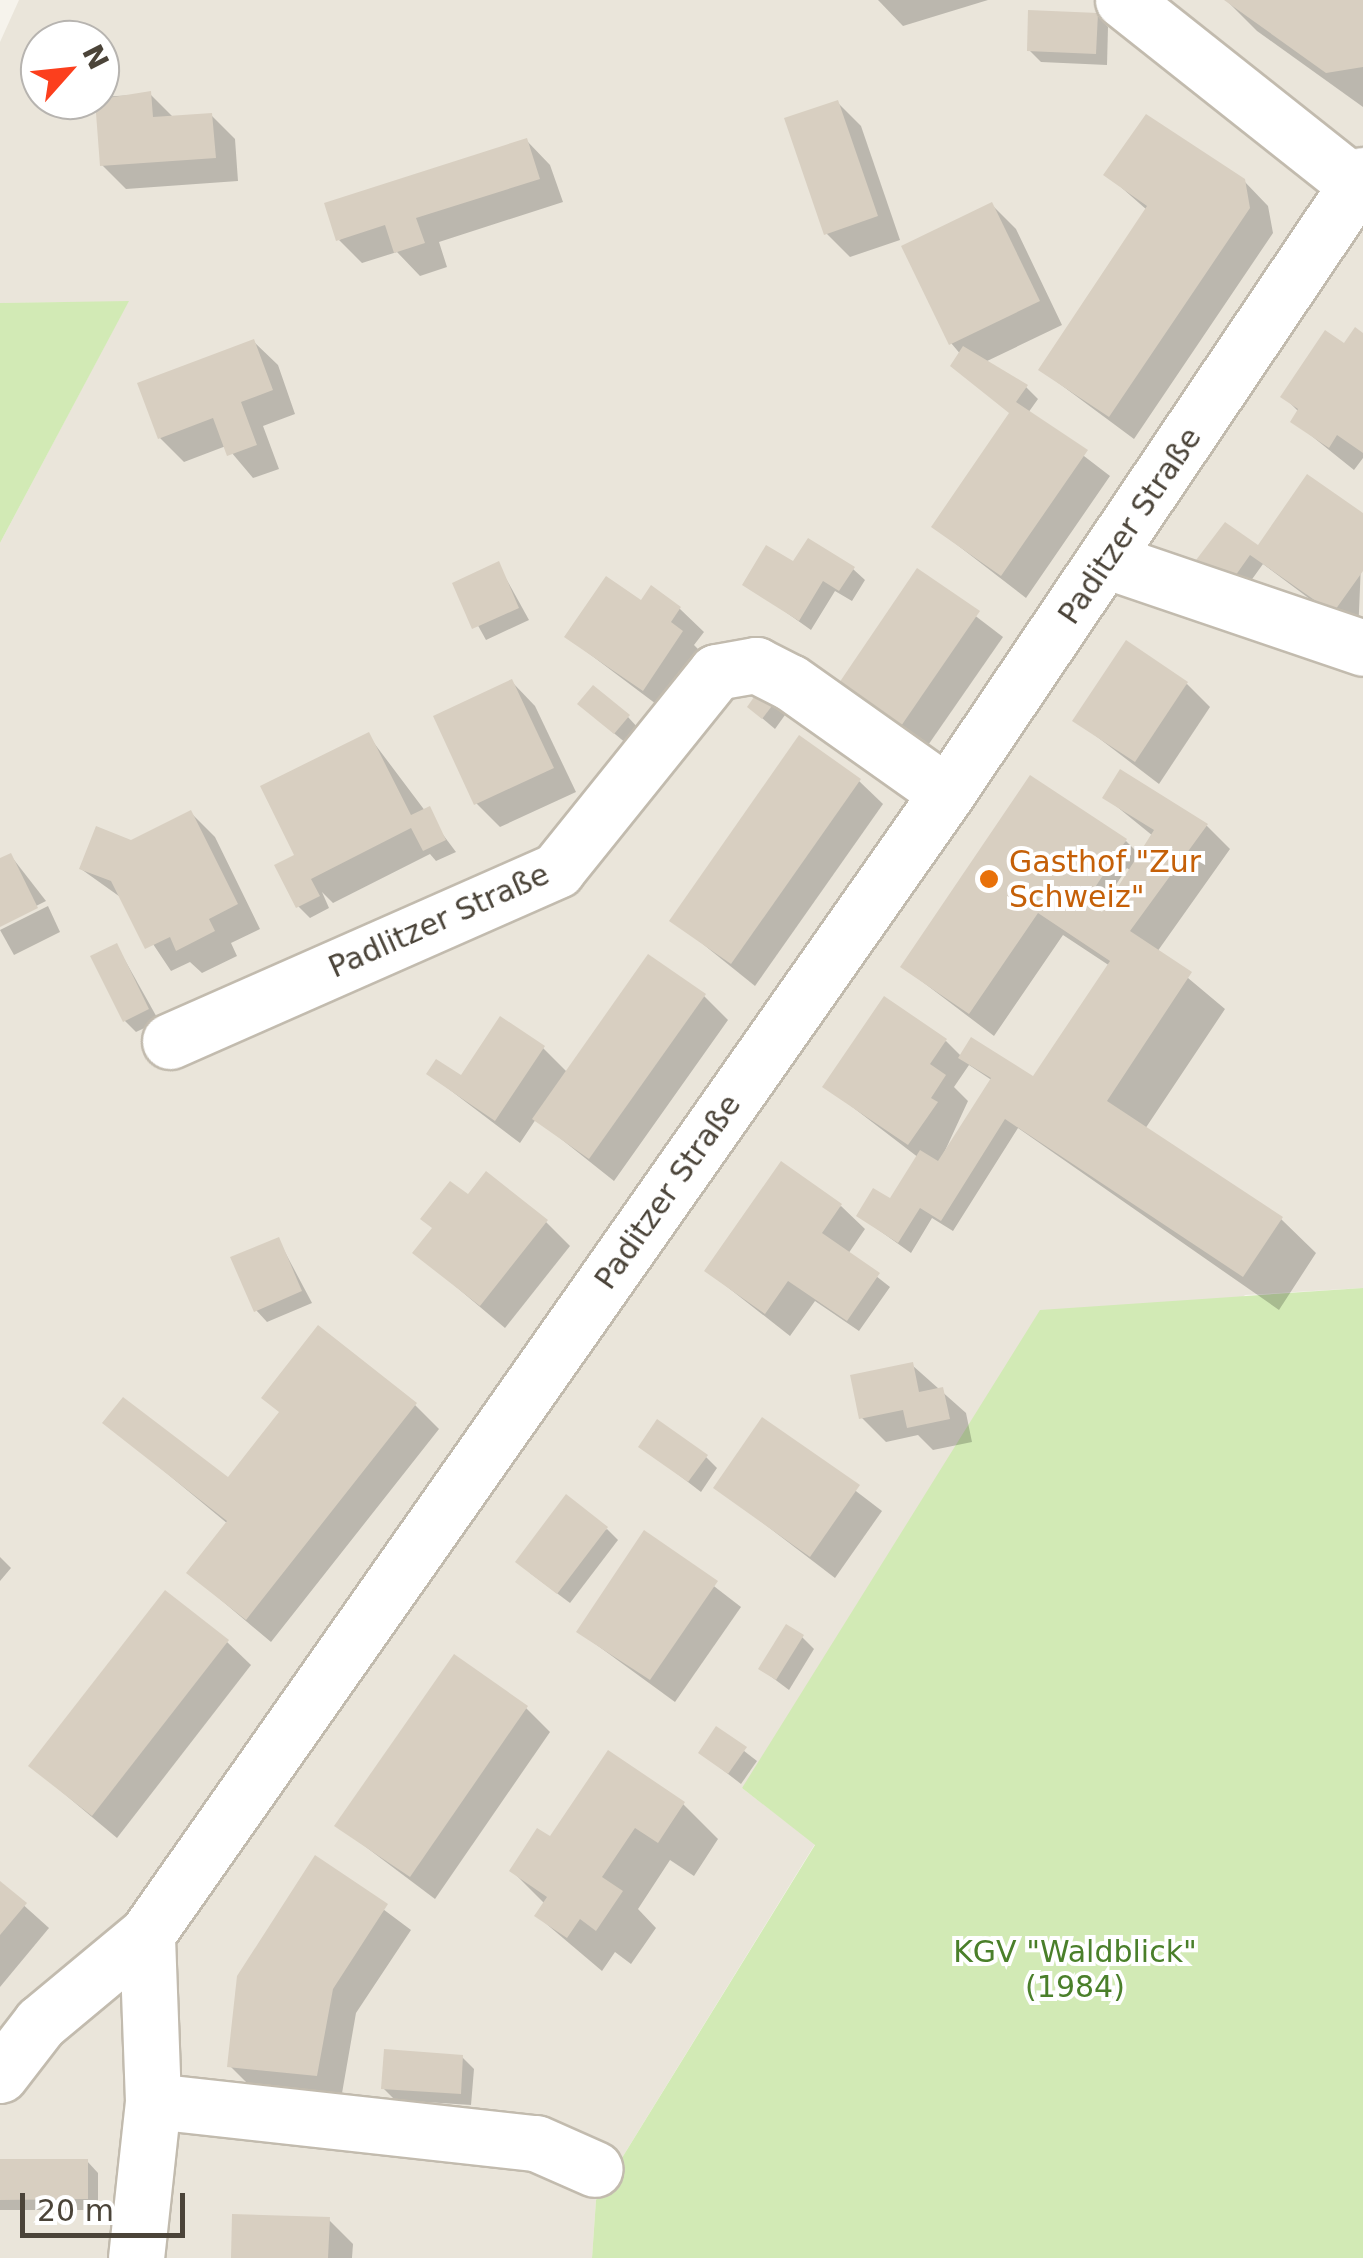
<!DOCTYPE html>
<meta charset="utf-8">
<style>
body{margin:0}
#map{position:relative;width:1363px;height:2258px;overflow:hidden;background:#f6f3ec;font-family:"DejaVu Sans",sans-serif}
div>[style]{position:absolute}
.residential>*{inset:0;background:#eae5da}
.green>*{inset:0;background:#d2eab5}
.shadow>*{inset:0;background:#0003}
.building>*{inset:0;background:#d8cfc1}
.roads{filter:drop-shadow(2px 0 #c2bbae) drop-shadow(-2px 0 #c2bbae) drop-shadow(0 2px #c2bbae) drop-shadow(0 -2px #c2bbae)}
.minor>*{height:55px;margin:-27.5px;padding:0 27.5px;transform-origin:27.5px;border-radius:27.5px;background:#fff}
.dots>*{width:28px;height:28px;translate:-50% -50%;box-sizing:border-box;border:5px solid #fff;border-radius:50%}
span{translate:-50% -50%;white-space:nowrap;text-align:center;line-height:1.15;-webkit-text-stroke:8px #fff;paint-order:stroke}
.street-label{font-size:30px;color:#4b4439}
.food-label{font-size:30px;color:#c56008}
.left{translate:0 -50%;text-align:left}
.park-label{font-size:30px;color:#4a7f2a}
.north{position:absolute;left:20px;top:20px;width:100px;height:100px;box-sizing:border-box;background:#fff;border:2px solid #b7b4b0;border-radius:50%;rotate:63deg;font-size:28px;font-weight:700;line-height:40px;text-align:center;color:#4b4439}
.north::after{content:'';display:block;margin:auto;width:35px;height:45px;background:#fc3f1d;clip-path:polygon(50% 0,100% 100%,50% 72%,0 100%)}
.scale{position:absolute;left:20px;top:2193px;width:165px;height:45px;box-sizing:border-box;border:5px solid #4b4439;border-top:0;padding-left:12px;font-size:30px;line-height:35px;white-space:nowrap;color:#4b4439;-webkit-text-stroke:8px #fff;paint-order:stroke}
</style>
<div id="map">
<div class="residential">
<i style="clip-path:polygon(evenodd,19px 0,1363px 0,1363px 1288px,1245px 1295px,742px 1788px,815px 1844px,596px 2200px,592px 2258px,0 2258px,0 543px,128px 302px,0 303px,0 42px,19px 0,40px 40px,100px 40px,100px 100px,40px 100px,40px 40px)"></i>
</div>
<div class="green">
<i style="clip-path:polygon(129px 301px,0 543px,0 303px)"></i>
<i style="clip-path:polygon(1363px 1288px,1363px 2258px,592px 2258px,596px 2200px,815px 1845px,742px 1788px,1040px 1310px)"></i>
</div>
<div class="shadow">
<i style="clip-path:polygon(878px 0,988px 0,903px 26px)"></i>
<i style="clip-path:polygon(1226px 0,1363px 0,1363px 107px,1257px 31px)"></i>
<i style="clip-path:polygon(1097px 15px,1108px 27px,1107px 65px,1041px 62px,1029px 50px)"></i>
<i style="clip-path:polygon(150px 94px,174px 118px,211px 115px,235px 139px,238px 181px,126px 189px,102px 165px,100px 97px)"></i>
<i style="clip-path:polygon(838px 103px,861px 126px,900px 240px,850px 257px,826px 233px)"></i>
<i style="clip-path:polygon(527px 141px,550px 165px,563px 202px,439px 242px,447px 267px,420px 276px,397px 252px,362px 263px,339px 240px)"></i>
<i style="clip-path:polygon(1106px 174px,1244px 181px,1268px 206px,1273px 233px,1134px 439px,1041px 370px,1147px 210px)"></i>
<i style="clip-path:polygon(992px 205px,1016px 229px,1062px 325px,985px 362px,1026px 387px,1038px 399px,1028px 413px,1110px 476px,1026px 598px,934px 527px,1011px 414px,951px 343px)"></i>
<i style="clip-path:polygon(1363px 336px,1363px 458px,1354px 470px,1293px 421px,1299px 412px,1284px 397px)"></i>
<i style="clip-path:polygon(254px 342px,278px 365px,295px 414px,263px 426px,279px 469px,253px 478px,226px 446px,184px 462px,160px 438px)"></i>
<i style="clip-path:polygon(1363px 516px,1358px 635px,1263px 564px,1245px 589px,1208px 575px,1258px 548px)"></i>
<i style="clip-path:polygon(498px 564px,529px 620px,486px 640px,455px 584px)"></i>
<i style="clip-path:polygon(794px 564px,853px 569px,865px 580px,852px 601px,835px 591px,811px 630px,746px 584px)"></i>
<i style="clip-path:polygon(918px 572px,1003px 637px,924px 751px,864px 709px)"></i>
<i style="clip-path:polygon(641px 603px,680px 609px,704px 632px,694px 645px,705px 656px,668px 713px,567px 637px)"></i>
<i style="clip-path:polygon(512px 682px,535px 706px,576px 792px,500px 827px,476px 803px)"></i>
<i style="clip-path:polygon(1187px 684px,1210px 707px,1159px 784px,1075px 720px)"></i>
<i style="clip-path:polygon(760px 694px,785px 715px,775px 729px,762px 718px)"></i>
<i style="clip-path:polygon(592px 715px,628px 717px,639px 729px,627px 744px)"></i>
<i style="clip-path:polygon(368px 735px,456px 852px,436px 861px,430px 854px,333px 903px,322px 892px,329px 908px,310px 918px,298px 906px,293px 858px)"></i>
<i style="clip-path:polygon(859px 781px,883px 804px,755px 986px,673px 920px)"></i>
<i style="clip-path:polygon(evenodd,1105px 797px,1207px 826px,1230px 849px,1157px 952px,1225px 1009px,1145px 1129px,1281px 1219px,1316px 1253px,1279px 1310px,1018px 1128px,953px 1231px,932px 1218px,911px 1253px,859px 1216px,891px 1202px,919px 1158px,825px 1086px,946px 1041px,962px 1057px,1034px 1081px,1110px 966px,1063px 935px,994px 1036px,903px 967px,1126px 841px,1141px 856px,1153px 836px,1105px 797px,1127px 868px,1131px 871px,1102px 915px,1098px 912px,1127px 868px,1105px 797px,969px 1065px,993px 1081px,937px 1168px,968px 1101px,954px 1087px,969px 1065px)"></i>
<i style="clip-path:polygon(191px 813px,215px 837px,260px 929px,231px 943px,237px 956px,202px 973px,190px 962px,171px 971px,123px 899px,81px 869px)"></i>
<i style="clip-path:polygon(11px 856px,46px 901px,0 924px,0 861px)"></i>
<i style="clip-path:polygon(48px 906px,60px 932px,14px 955px,0 930px)"></i>
<i style="clip-path:polygon(117px 946px,159px 1021px,136px 1032px,125px 1021px)"></i>
<i style="clip-path:polygon(704px 996px,728px 1020px,614px 1181px,536px 1119px,520px 1143px,429px 1074px,461px 1079px,543px 1048px,568px 1073px)"></i>
<i style="clip-path:polygon(468px 1198px,546px 1222px,570px 1246px,505px 1328px,416px 1253px)"></i>
<i style="clip-path:polygon(841px 1206px,865px 1229px,848px 1254px,890px 1287px,859px 1331px,815px 1301px,790px 1336px,707px 1271px)"></i>
<i style="clip-path:polygon(278px 1239px,312px 1303px,267px 1322px,256px 1310px)"></i>
<i style="clip-path:polygon(912px 1365px,966px 1413px,972px 1442px,933px 1450px,918px 1435px,886px 1442px,862px 1418px)"></i>
<i style="clip-path:polygon(415px 1405px,439px 1429px,271px 1642px,189px 1573px,228px 1524px,106px 1423px,228px 1481px)"></i>
<i style="clip-path:polygon(763px 1420px,882px 1511px,835px 1578px,716px 1487px)"></i>
<i style="clip-path:polygon(641px 1446px,706px 1457px,717px 1468px,701px 1492px)"></i>
<i style="clip-path:polygon(607px 1529px,618px 1540px,570px 1603px,530px 1573px)"></i>
<i style="clip-path:polygon(645px 1533px,741px 1607px,675px 1702px,579px 1632px)"></i>
<i style="clip-path:polygon(0 1557px,11px 1568px,0 1581px)"></i>
<i style="clip-path:polygon(802px 1637px,814px 1649px,789px 1690px,761px 1669px)"></i>
<i style="clip-path:polygon(227px 1642px,251px 1665px,117px 1838px,31px 1766px)"></i>
<i style="clip-path:polygon(526px 1708px,550px 1732px,435px 1899px,338px 1826px)"></i>
<i style="clip-path:polygon(717px 1730px,757px 1761px,741px 1784px,701px 1753px)"></i>
<i style="clip-path:polygon(683px 1804px,718px 1839px,694px 1876px,670px 1860px,638px 1909px,656px 1928px,631px 1964px,615px 1952px,602px 1971px,537px 1916px,545px 1904px,512px 1871px,550px 1840px)"></i>
<i style="clip-path:polygon(316px 1859px,411px 1930px,356px 2013px,341px 2099px,254px 2090px,230px 2066px)"></i>
<i style="clip-path:polygon(0 1884px,49px 1928px,0 1987px)"></i>
<i style="clip-path:polygon(462px 2057px,474px 2069px,471px 2105px,395px 2100px,383px 2088px)"></i>
<i style="clip-path:polygon(87px 2161px,98px 2173px,98px 2210px,0 2210px,0 2162px)"></i>
<i style="clip-path:polygon(329px 2220px,353px 2244px,352px 2258px,233px 2258px)"></i>
</div>
<div class="building">
<i style="clip-path:polygon(1224px 0,1363px 0,1363px 67px,1326px 73px)"></i>
<i style="clip-path:polygon(1028px 10px,1098px 13px,1096px 54px,1027px 51px)"></i>
<i style="clip-path:polygon(151px 91px,153px 117px,212px 113px,216px 158px,100px 166px,95px 100px)"></i>
<i style="clip-path:polygon(838px 100px,878px 216px,824px 235px,784px 118px)"></i>
<i style="clip-path:polygon(1146px 114px,1245px 179px,1250px 208px,1109px 417px,1038px 370px,1147px 206px,1103px 175px)"></i>
<i style="clip-path:polygon(527px 138px,540px 179px,416px 218px,425px 243px,394px 253px,385px 225px,336px 241px,324px 203px)"></i>
<i style="clip-path:polygon(992px 202px,1040px 301px,949px 345px,901px 246px)"></i>
<i style="clip-path:polygon(1355px 327px,1363px 333px,1363px 453px,1337px 435px,1329px 448px,1290px 422px,1298px 409px,1280px 397px,1325px 330px,1344px 343px)"></i>
<i style="clip-path:polygon(254px 339px,273px 390px,241px 402px,257px 445px,227px 456px,213px 418px,158px 439px,137px 383px)"></i>
<i style="clip-path:polygon(963px 346px,1028px 385px,1016px 402px,1088px 450px,1001px 576px,931px 527px,1009px 413px,950px 366px)"></i>
<i style="clip-path:polygon(1307px 474px,1363px 513px,1363px 571px,1333px 613px,1250px 555px,1233px 579px,1193px 564px,1225px 522px,1258px 545px)"></i>
<i style="clip-path:polygon(808px 538px,855px 567px,839px 591px,823px 581px,799px 621px,742px 585px,766px 545px,793px 561px)"></i>
<i style="clip-path:polygon(499px 561px,519px 608px,472px 629px,452px 583px)"></i>
<i style="clip-path:polygon(917px 568px,980px 611px,899px 729px,837px 686px)"></i>
<i style="clip-path:polygon(606px 576px,641px 600px,651px 585px,681px 607px,671px 622px,683px 631px,643px 691px,564px 637px)"></i>
<i style="clip-path:polygon(1126px 640px,1188px 682px,1135px 762px,1072px 721px)"></i>
<i style="clip-path:polygon(512px 679px,554px 768px,474px 805px,433px 716px)"></i>
<i style="clip-path:polygon(593px 685px,630px 715px,614px 734px,577px 704px)"></i>
<i style="clip-path:polygon(759px 690px,775px 702px,762px 719px,747px 707px)"></i>
<i style="clip-path:polygon(369px 732px,411px 815px,430px 806px,446px 840px,423px 851px,411px 828px,311px 879px,320px 896px,296px 908px,274px 865px,294px 855px,260px 786px)"></i>
<i style="clip-path:polygon(799px 735px,861px 779px,731px 964px,669px 921px)"></i>
<i style="clip-path:polygon(1120px 769px,1208px 824px,1130px 931px,1192px 972px,1107px 1101px,1283px 1217px,1243px 1277px,1005px 1119px,941px 1221px,920px 1208px,898px 1243px,856px 1216px,873px 1188px,890px 1198px,920px 1150px,938px 1161px,991px 1078px,958px 1058px,971px 1037px,1033px 1076px,1110px 961px,1038px 913px,969px 1014px,900px 967px,1030px 775px,1127px 839px,1086px 901px,1102px 912px,1154px 830px,1102px 798px)"></i>
<i style="clip-path:polygon(191px 810px,238px 904px,209px 919px,215px 931px,176px 951px,170px 937px,145px 949px,111px 881px,79px 869px,96px 826px,131px 840px)"></i>
<i style="clip-path:polygon(11px 853px,38px 908px,0 927px,0 858px)"></i>
<i style="clip-path:polygon(117px 943px,149px 1009px,123px 1022px,90px 956px)"></i>
<i style="clip-path:polygon(648px 954px,706px 994px,589px 1159px,532px 1119px)"></i>
<i style="clip-path:polygon(884px 996px,947px 1039px,930px 1064px,946px 1075px,931px 1098px,938px 1102px,908px 1145px,822px 1087px)"></i>
<i style="clip-path:polygon(500px 1016px,545px 1046px,495px 1121px,426px 1074px,436px 1059px,461px 1075px)"></i>
<i style="clip-path:polygon(781px 1161px,842px 1204px,822px 1233px,880px 1273px,847px 1321px,788px 1281px,765px 1314px,704px 1271px)"></i>
<i style="clip-path:polygon(486px 1171px,548px 1220px,480px 1306px,412px 1253px,432px 1228px,420px 1219px,450px 1181px,468px 1194px)"></i>
<i style="clip-path:polygon(279px 1237px,302px 1291px,254px 1312px,230px 1257px)"></i>
<i style="clip-path:polygon(318px 1325px,417px 1403px,246px 1620px,186px 1573px,227px 1521px,102px 1423px,123px 1397px,228px 1477px,279px 1412px,261px 1398px)"></i>
<i style="clip-path:polygon(913px 1362px,919px 1392px,943px 1387px,950px 1419px,907px 1428px,903px 1410px,859px 1419px,850px 1375px)"></i>
<i style="clip-path:polygon(762px 1417px,860px 1485px,810px 1557px,713px 1488px)"></i>
<i style="clip-path:polygon(657px 1419px,708px 1455px,688px 1482px,638px 1447px)"></i>
<i style="clip-path:polygon(566px 1494px,608px 1527px,557px 1594px,515px 1562px)"></i>
<i style="clip-path:polygon(644px 1530px,718px 1581px,650px 1680px,576px 1632px)"></i>
<i style="clip-path:polygon(165px 1590px,229px 1640px,92px 1816px,28px 1766px)"></i>
<i style="clip-path:polygon(786px 1624px,804px 1635px,776px 1680px,758px 1669px)"></i>
<i style="clip-path:polygon(454px 1654px,528px 1706px,410px 1877px,334px 1826px)"></i>
<i style="clip-path:polygon(716px 1726px,747px 1747px,728px 1774px,698px 1753px)"></i>
<i style="clip-path:polygon(608px 1750px,685px 1802px,658px 1843px,635px 1828px,602px 1877px,623px 1891px,596px 1931px,580px 1919px,567px 1938px,534px 1916px,547px 1897px,509px 1871px,537px 1828px,550px 1836px)"></i>
<i style="clip-path:polygon(315px 1855px,388px 1904px,333px 1989px,317px 2076px,227px 2067px,237px 1976px)"></i>
<i style="clip-path:polygon(0 1881px,27px 1903px,0 1935px)"></i>
<i style="clip-path:polygon(384px 2049px,463px 2055px,461px 2094px,381px 2089px)"></i>
<i style="clip-path:polygon(0 2159px,88px 2159px,88px 2199px,0 2200px)"></i>
<i style="clip-path:polygon(232px 2214px,330px 2217px,328px 2258px,231px 2258px)"></i>
</div>
<div class="roads">
<div class="minor">
<i style="left:1123px;top:0;width:298px;rotate:38.4deg"></i>
<i style="left:1108px;top:561px;width:269px;rotate:18.8deg"></i>
<i style="left:170px;top:1041px;width:423px;rotate:-23.8deg"></i>
<i style="left:557px;top:870px;width:254px;rotate:-51.2deg"></i>
<i style="left:716px;top:672px;width:41px;rotate:-9.9deg"></i>
<i style="left:756px;top:665px;width:38px;rotate:27deg"></i>
<i style="left:790px;top:682px;width:192px;rotate:35.3deg"></i>
<i style="left:0;top:2075px;width:66px;rotate:-52.4deg"></i>
<i style="left:40px;top:2023px;width:139px;rotate:-39.8deg"></i>
<i style="left:147px;top:1934px;width:1394px;rotate:-54.96deg"></i>
<i style="left:947px;top:793px;width:745px;rotate:-56.05deg"></i>
<i style="left:153px;top:2101px;width:385px;rotate:6.3deg"></i>
<i style="left:536px;top:2143px;width:64px;rotate:23.8deg"></i>
<i style="left:136px;top:2258px;width:158px;rotate:-83.8deg"></i>
<i style="left:153px;top:2101px;width:167px;rotate:-92.1deg"></i>
</div>
</div>
<div class="dots">
<i style="left:989px;top:879px;background:#e8710a"></i>
</div>
<div class="street-label">
<span style="left:1130px;top:526px;rotate:-56deg">Paditzer Straße</span>
<span style="left:439px;top:921px;rotate:-24deg">Padlitzer Straße</span>
<span style="left:668px;top:1192px;rotate:-55deg">Paditzer Straße</span>
</div>
<div class="food-label">
<span class="left" style="left:1009px;top:879px">Gasthof "Zur<br>Schweiz"</span>
</div>
<div class="park-label">
<span style="left:1075px;top:1969px">KGV "Waldblick"<br>(1984)</span>
</div>
<div class="north">N</div>
<div class="scale">20 m</div>
</div>
